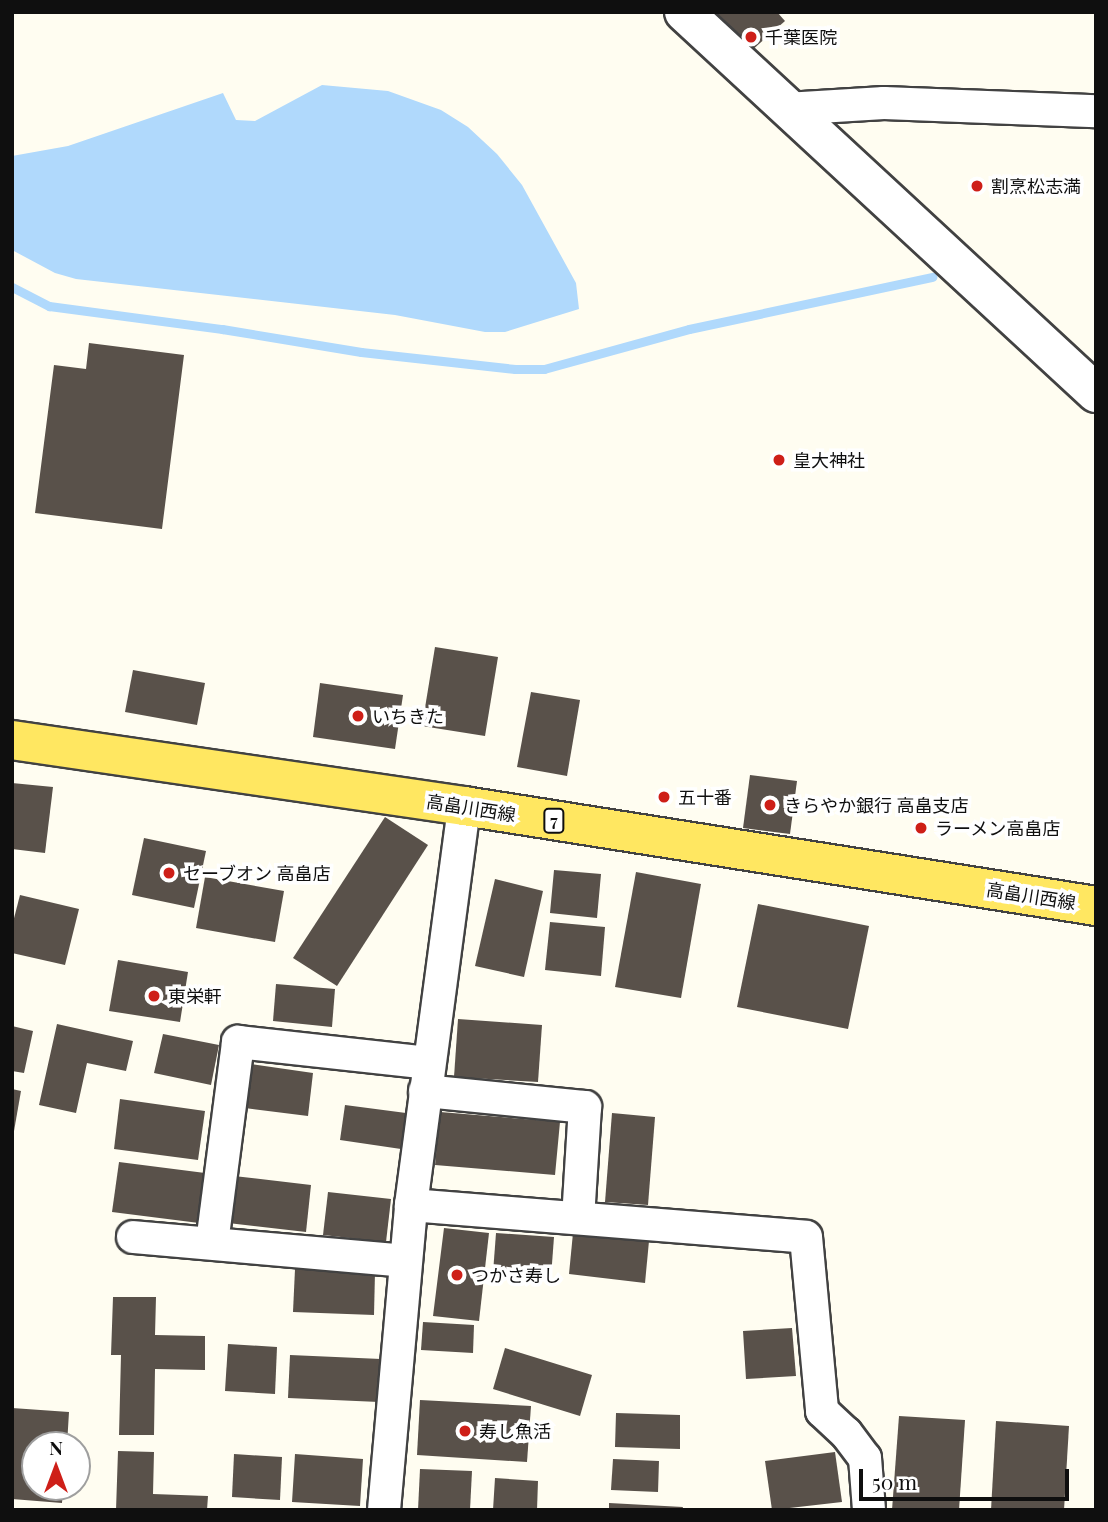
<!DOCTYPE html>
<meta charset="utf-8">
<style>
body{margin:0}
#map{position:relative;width:1108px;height:1522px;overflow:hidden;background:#fffdf1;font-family:"Playfair Display","Noto Sans JP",serif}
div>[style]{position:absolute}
.water>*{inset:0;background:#b0d9fc}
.stream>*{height:9px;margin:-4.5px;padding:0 4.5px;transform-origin:4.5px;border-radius:4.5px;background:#b0d9fc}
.building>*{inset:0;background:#59514a}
.roads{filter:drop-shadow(2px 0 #424242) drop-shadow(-2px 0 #424242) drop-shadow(0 2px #424242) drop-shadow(0 -2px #424242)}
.minor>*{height:32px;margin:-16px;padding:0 16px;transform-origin:16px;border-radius:16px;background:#fff}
.tertiary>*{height:38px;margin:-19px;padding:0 19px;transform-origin:19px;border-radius:19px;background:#fff}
.primary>*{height:38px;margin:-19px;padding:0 19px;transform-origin:19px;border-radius:19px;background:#ffe761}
.dots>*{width:19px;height:19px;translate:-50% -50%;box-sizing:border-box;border:4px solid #fff;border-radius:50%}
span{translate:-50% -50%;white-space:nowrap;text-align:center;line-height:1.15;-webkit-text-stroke:7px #fff;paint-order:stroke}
.shield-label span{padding:2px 5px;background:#fff;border:2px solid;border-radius:5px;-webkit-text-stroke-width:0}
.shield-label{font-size:16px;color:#0f0f0f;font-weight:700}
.poi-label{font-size:18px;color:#0f0f0f}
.left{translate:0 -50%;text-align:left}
.street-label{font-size:18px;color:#0f0f0f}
.frame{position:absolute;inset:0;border:14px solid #0f0f0f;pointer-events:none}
.north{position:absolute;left:21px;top:1431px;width:70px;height:70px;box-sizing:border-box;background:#fff;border:2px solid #9f9f9f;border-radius:50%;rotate:0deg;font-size:19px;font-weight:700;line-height:28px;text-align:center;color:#0f0f0f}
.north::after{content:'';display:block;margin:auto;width:24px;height:32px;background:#ce1f18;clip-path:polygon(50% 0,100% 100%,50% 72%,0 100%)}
.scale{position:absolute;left:859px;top:1469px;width:210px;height:32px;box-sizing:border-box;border:4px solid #0f0f0f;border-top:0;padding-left:9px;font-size:21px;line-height:24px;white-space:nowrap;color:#0f0f0f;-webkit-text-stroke:5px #fff;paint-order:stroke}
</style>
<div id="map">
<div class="water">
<i style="clip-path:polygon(322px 85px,388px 91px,441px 110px,468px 127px,497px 154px,522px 185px,576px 283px,579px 309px,505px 332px,485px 332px,395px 315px,76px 279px,55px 273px,12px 250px,12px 156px,68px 146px,223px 93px,236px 120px,255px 121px)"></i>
</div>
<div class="stream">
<i style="left:12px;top:287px;width:42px;rotate:27.2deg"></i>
<i style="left:49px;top:306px;width:175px;rotate:7.6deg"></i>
<i style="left:222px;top:329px;width:141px;rotate:9.4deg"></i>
<i style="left:361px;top:352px;width:155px;rotate:6.3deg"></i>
<i style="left:515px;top:369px;width:29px"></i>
<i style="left:544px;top:369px;width:150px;rotate:-15.4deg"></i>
<i style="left:689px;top:329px;width:249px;rotate:-12.1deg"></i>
</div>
<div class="building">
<i style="clip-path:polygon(713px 12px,777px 12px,785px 21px,750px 52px)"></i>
<i style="clip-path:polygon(89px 343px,184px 355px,162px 529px,35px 513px,54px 365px,86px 369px)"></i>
<i style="clip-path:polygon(435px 647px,498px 657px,485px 736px,422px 726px)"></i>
<i style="clip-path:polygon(133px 670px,205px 683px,197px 725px,125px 712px)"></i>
<i style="clip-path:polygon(320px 683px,403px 695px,395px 749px,313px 737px)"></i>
<i style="clip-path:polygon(531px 692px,580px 700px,567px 776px,517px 767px)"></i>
<i style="clip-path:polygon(750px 775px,797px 781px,790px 834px,743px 828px)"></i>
<i style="clip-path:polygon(12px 783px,53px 787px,45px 853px,12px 849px)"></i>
<i style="clip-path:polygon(385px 817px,428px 845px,337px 986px,293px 958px)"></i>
<i style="clip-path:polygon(144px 838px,206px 851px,194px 908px,132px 895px)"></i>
<i style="clip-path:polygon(554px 870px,601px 874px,597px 918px,550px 913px)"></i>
<i style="clip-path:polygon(636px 872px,701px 884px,681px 998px,615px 987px)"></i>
<i style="clip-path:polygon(205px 877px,284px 891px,275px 942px,196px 928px)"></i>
<i style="clip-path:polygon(495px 879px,543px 891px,524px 977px,475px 966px)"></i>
<i style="clip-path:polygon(20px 895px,79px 909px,65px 965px,12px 953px,12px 926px)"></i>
<i style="clip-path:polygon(758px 904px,869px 926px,848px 1029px,737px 1007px)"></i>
<i style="clip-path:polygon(550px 922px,605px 927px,601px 976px,545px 970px)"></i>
<i style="clip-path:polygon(118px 960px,188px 972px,180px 1022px,109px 1011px)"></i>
<i style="clip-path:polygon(276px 984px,335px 989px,332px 1027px,273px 1021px)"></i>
<i style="clip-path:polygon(458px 1019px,542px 1025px,538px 1082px,454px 1077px)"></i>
<i style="clip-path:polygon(57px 1024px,133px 1041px,126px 1071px,87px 1063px,76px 1113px,39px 1105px)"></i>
<i style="clip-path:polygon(12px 1026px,33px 1031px,24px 1073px,12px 1071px)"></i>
<i style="clip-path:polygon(163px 1034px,219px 1045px,211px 1085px,154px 1073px)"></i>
<i style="clip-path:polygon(250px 1064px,313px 1073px,308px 1116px,245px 1108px)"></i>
<i style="clip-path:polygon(12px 1089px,21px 1091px,14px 1131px,12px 1131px)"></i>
<i style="clip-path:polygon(120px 1099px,205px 1111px,198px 1160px,114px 1149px)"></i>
<i style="clip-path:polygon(345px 1105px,406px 1113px,401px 1149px,340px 1140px)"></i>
<i style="clip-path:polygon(440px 1112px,560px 1122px,555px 1175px,435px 1165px)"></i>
<i style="clip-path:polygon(612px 1113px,655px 1117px,648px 1205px,605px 1202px)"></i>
<i style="clip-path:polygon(119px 1162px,205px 1173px,199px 1223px,112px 1212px)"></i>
<i style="clip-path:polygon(234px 1176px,311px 1185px,306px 1232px,228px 1223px)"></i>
<i style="clip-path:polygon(328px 1192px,391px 1199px,386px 1242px,323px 1235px)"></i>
<i style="clip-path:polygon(444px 1228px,489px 1233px,479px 1321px,433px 1316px)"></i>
<i style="clip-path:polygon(496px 1233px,554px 1237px,551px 1277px,493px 1273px)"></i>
<i style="clip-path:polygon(573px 1233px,649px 1241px,645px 1283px,569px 1274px)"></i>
<i style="clip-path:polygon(295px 1269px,375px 1272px,374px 1315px,293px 1312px)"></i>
<i style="clip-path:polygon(113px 1297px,156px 1297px,155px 1335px,205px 1336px,205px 1370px,155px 1369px,154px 1435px,119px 1435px,121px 1355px,111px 1355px)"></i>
<i style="clip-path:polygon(423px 1322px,474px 1325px,473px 1353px,421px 1350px)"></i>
<i style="clip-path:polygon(792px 1328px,796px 1376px,746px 1379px,743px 1331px)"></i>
<i style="clip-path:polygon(228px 1344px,277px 1347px,275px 1394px,225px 1391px)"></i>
<i style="clip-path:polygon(505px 1348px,592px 1375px,580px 1416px,493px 1389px)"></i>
<i style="clip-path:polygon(290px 1355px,381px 1359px,379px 1402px,288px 1398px)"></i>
<i style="clip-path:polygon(420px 1400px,531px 1406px,527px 1462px,417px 1455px)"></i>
<i style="clip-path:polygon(12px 1408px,69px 1412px,67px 1445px,35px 1445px,35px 1487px,63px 1487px,62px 1503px,12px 1499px)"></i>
<i style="clip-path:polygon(616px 1413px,680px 1415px,680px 1449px,615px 1447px)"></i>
<i style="clip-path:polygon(899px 1416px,965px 1420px,959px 1510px,892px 1510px)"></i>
<i style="clip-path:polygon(996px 1421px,1069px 1426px,1064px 1510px,991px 1510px)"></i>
<i style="clip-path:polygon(118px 1451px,154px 1452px,153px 1494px,208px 1496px,207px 1510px,116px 1510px)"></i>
<i style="clip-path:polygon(835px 1452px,842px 1502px,772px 1510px,765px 1461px)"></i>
<i style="clip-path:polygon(234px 1454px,282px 1457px,280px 1500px,232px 1497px)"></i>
<i style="clip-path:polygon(295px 1454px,363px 1459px,360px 1506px,292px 1502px)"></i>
<i style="clip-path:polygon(613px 1459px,659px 1461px,658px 1492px,611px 1490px)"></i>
<i style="clip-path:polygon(420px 1469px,472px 1471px,470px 1510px,418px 1510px)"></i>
<i style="clip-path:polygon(495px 1478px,538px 1481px,537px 1510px,493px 1510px)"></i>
<i style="clip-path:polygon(609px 1503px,683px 1507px,682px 1510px,609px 1510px)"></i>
</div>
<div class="roads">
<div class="minor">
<i style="left:786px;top:109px;width:98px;rotate:-3.5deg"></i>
<i style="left:884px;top:103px;width:212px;rotate:2.2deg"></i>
<i style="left:425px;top:1091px;width:161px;rotate:5.7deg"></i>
<i style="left:585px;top:1107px;width:111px;rotate:93.6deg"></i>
<i style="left:411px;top:1205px;width:396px;rotate:4.6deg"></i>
<i style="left:806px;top:1237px;width:175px;rotate:84.7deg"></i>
<i style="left:822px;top:1411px;width:33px;rotate:43deg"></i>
<i style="left:846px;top:1433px;width:31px;rotate:53deg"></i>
<i style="left:865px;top:1458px;width:52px;rotate:85.6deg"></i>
<i style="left:133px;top:1237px;width:273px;rotate:5deg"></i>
<i style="left:212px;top:1243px;width:203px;rotate:-82.6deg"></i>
<i style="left:238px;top:1042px;width:191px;rotate:6.3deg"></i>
<i style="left:384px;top:1510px;width:306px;rotate:-84.9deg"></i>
<i style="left:411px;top:1205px;width:403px;rotate:-82.4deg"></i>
</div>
<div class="tertiary">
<i style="left:684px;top:12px;width:561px;rotate:42.76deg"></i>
</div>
<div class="primary">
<i style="left:12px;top:740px;width:457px;rotate:8.3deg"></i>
<i style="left:464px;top:806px;width:640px;rotate:8.99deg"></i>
</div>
</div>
<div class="dots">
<i style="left:751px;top:37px;background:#ce1f18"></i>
<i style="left:977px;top:186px;background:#ce1f18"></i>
<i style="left:779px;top:460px;background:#ce1f18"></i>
<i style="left:358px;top:716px;background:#ce1f18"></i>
<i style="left:664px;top:797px;background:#ce1f18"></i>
<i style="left:770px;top:805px;background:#ce1f18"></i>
<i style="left:921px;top:828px;background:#ce1f18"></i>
<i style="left:169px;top:873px;background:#ce1f18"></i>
<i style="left:154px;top:996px;background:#ce1f18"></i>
<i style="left:457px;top:1275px;background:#ce1f18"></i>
<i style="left:465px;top:1431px;background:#ce1f18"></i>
</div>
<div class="shield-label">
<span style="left:554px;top:821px">7</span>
</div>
<div class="poi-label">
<span class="left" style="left:765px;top:37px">千葉医院</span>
<span class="left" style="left:991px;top:186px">割烹松志満</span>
<span class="left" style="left:793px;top:460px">皇大神社</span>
<span class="left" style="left:372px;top:716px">いちきた</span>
<span class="left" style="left:678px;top:797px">五十番</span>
<span class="left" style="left:784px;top:805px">きらやか銀行 高畠支店</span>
<span class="left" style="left:935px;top:828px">ラーメン高畠店</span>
<span class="left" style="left:183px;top:873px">セーブオン 高畠店</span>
<span class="left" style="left:168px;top:996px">東栄軒</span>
<span class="left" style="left:471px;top:1275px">つかさ寿し</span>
<span class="left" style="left:479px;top:1431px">寿し魚活</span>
</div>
<div class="street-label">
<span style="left:471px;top:808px;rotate:9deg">高畠川西線</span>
<span style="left:1031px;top:896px;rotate:9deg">高畠川西線</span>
</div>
<div class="frame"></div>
<div class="north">N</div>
<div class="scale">50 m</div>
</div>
